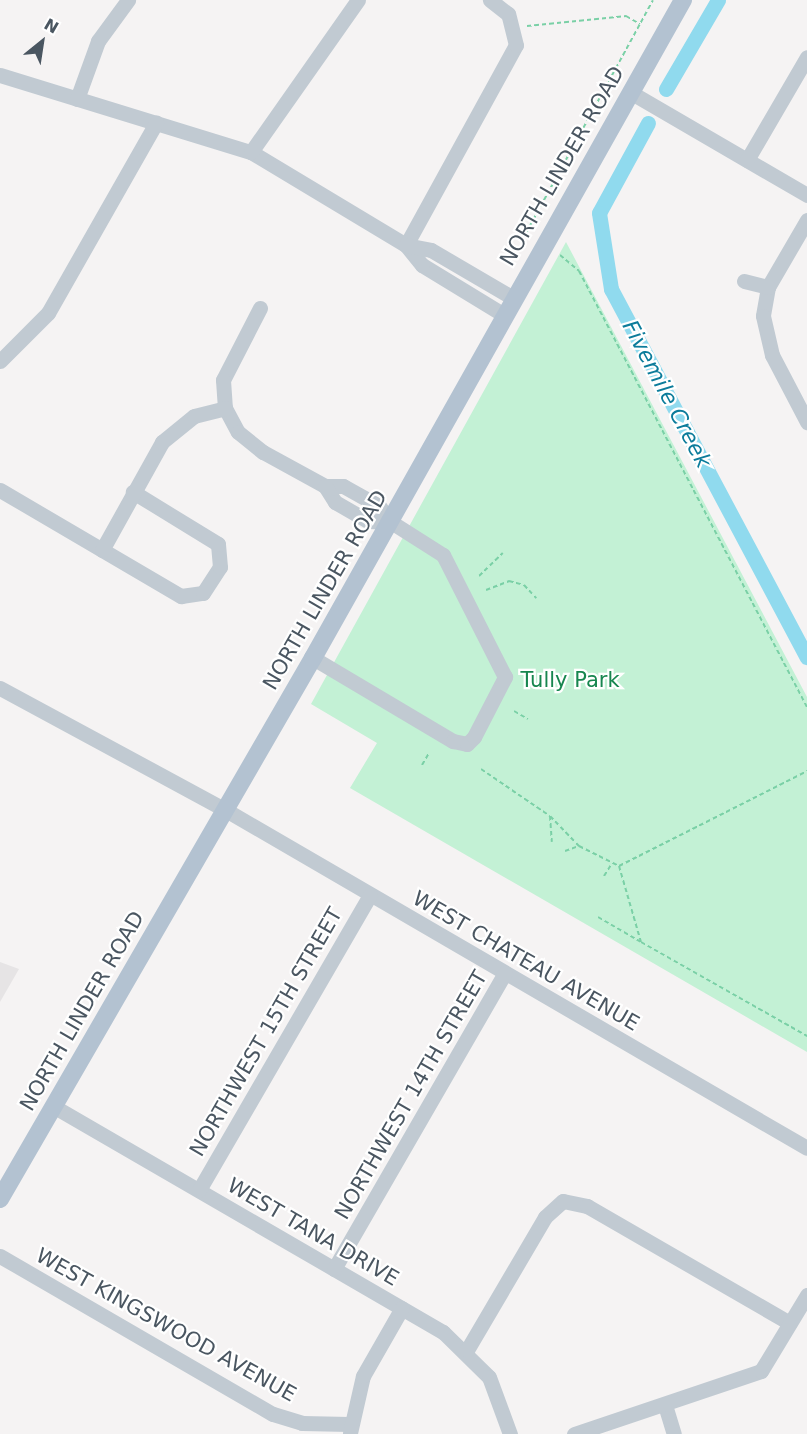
<!DOCTYPE html>
<style>
body{margin:0}
#map{position:relative;width:807px;height:1434px;overflow:hidden;background:#f5f3f3;font-family:"DejaVu Sans",sans-serif}
div>[style]{position:absolute}
.education>*{inset:0;background:#e6e4e5}
.green>*{inset:0;background:#c3f1d5}
.canal>*{height:15px;margin:-7.5px;padding:0 7.5px;transform-origin:7.5px;border-radius:7.5px;background:#90daee}
.path>*{height:2px;margin-top:-1px;transform-origin:0;background:repeating-linear-gradient(90deg,#7ad0a6 0 4.5px,transparent 0 7.5px)}
.minor>*{height:15px;margin:-7.5px;padding:0 7.5px;transform-origin:7.5px;border-radius:7.5px;background:#c1cad2}
.major>*{height:18px;margin:-9px;padding:0 9px;transform-origin:9px;border-radius:9px;background:#b3c2d1}
span{translate:-50% -50%;white-space:nowrap;text-align:center;line-height:1.15;-webkit-text-stroke:4.5px #fff;paint-order:stroke}
.street-label{font-size:21px;color:#4a5661}
.park-label{font-size:21px;color:#17864f}
.water-label{font-size:22px;color:#0c7c9b;font-style:italic}
.north{position:absolute;left:12px;top:12px;width:60px;height:60px;-webkit-text-stroke:4px #fff;paint-order:stroke;rotate:30deg;font-size:16px;font-weight:700;line-height:24px;text-align:center;color:#4a5661}
.north::after{content:'';display:block;margin:auto;width:21px;height:27px;background:#4a5661;clip-path:polygon(50% 0,100% 100%,50% 72%,0 100%)}
</style>
<div id="map">
<div class="education">
<i style="clip-path:polygon(0 962px,19px 969px,0 1002px)"></i>
</div>
<div class="green">
<i style="clip-path:polygon(566px 242px,807px 697px,807px 1052px,350px 788px,377px 743px,311px 704px)"></i>
</div>
<div class="canal">
<i style="left:666px;top:89px;width:103px;rotate:-59.7deg"></i>
<i style="left:648px;top:123px;width:102px;rotate:118.6deg"></i>
<i style="left:599px;top:213px;width:77px;rotate:81deg"></i>
<i style="left:611px;top:289px;width:417px;rotate:62deg"></i>
</div>
<div class="path">
<i style="left:527px;top:26px;width:100px;rotate:-5.8deg"></i>
<i style="left:626px;top:16px;width:16px;rotate:30deg"></i>
<i style="left:526px;top:233px;width:265px;rotate:-61.4deg"></i>
<i style="left:560px;top:255px;width:25px;rotate:40deg"></i>
<i style="left:579px;top:271px;width:493px;rotate:62.4deg"></i>
<i style="left:479px;top:576px;width:33px;rotate:-44deg"></i>
<i style="left:486px;top:590px;width:25px;rotate:-21deg"></i>
<i style="left:509px;top:581px;width:16px;rotate:15deg"></i>
<i style="left:524px;top:585px;width:18px;rotate:47deg"></i>
<i style="left:514px;top:711px;width:16px;rotate:30deg"></i>
<i style="left:422px;top:765px;width:14px;rotate:-60deg"></i>
<i style="left:481px;top:769px;width:83px;rotate:34.3deg"></i>
<i style="left:550px;top:816px;width:42px;rotate:46deg"></i>
<i style="left:579px;top:846px;width:45px;rotate:26.6deg"></i>
<i style="left:619px;top:866px;width:211px;rotate:-26.8deg"></i>
<i style="left:550px;top:816px;width:26px;rotate:86deg"></i>
<i style="left:565px;top:851px;width:15px;rotate:-20deg"></i>
<i style="left:619px;top:866px;width:79px;rotate:73.9deg"></i>
<i style="left:641px;top:942px;width:191px;rotate:29.5deg"></i>
<i style="left:604px;top:876px;width:13px;rotate:-58deg"></i>
<i style="left:598px;top:917px;width:50px;rotate:30.2deg"></i>
</div>
<div class="minor">
<i style="left:0;top:75px;width:263px;rotate:17.1deg"></i>
<i style="left:251px;top:152px;width:181px;rotate:31deg"></i>
<i style="left:406px;top:245px;width:228px;rotate:-61.2deg"></i>
<i style="left:516px;top:45px;width:32px;rotate:-104deg"></i>
<i style="left:508px;top:14px;width:23px;rotate:-142deg"></i>
<i style="left:630px;top:92px;width:205px;rotate:30.2deg"></i>
<i style="left:77px;top:99px;width:62px;rotate:-70.1deg"></i>
<i style="left:98px;top:41px;width:51px;rotate:-53.8deg"></i>
<i style="left:251px;top:152px;width:186px;rotate:-54.9deg"></i>
<i style="left:747px;top:160px;width:119px;rotate:-59.8deg"></i>
<i style="left:807px;top:220px;width:78px;rotate:120.2deg"></i>
<i style="left:768px;top:287px;width:29px;rotate:100deg"></i>
<i style="left:763px;top:316px;width:40px;rotate:77deg"></i>
<i style="left:772px;top:355px;width:76px;rotate:62.4deg"></i>
<i style="left:744px;top:281px;width:25px;rotate:14deg"></i>
<i style="left:260px;top:308px;width:81px;rotate:117.2deg"></i>
<i style="left:223px;top:380px;width:28px;rotate:86deg"></i>
<i style="left:225px;top:408px;width:27px;rotate:62deg"></i>
<i style="left:238px;top:432px;width:32px;rotate:39deg"></i>
<i style="left:263px;top:452px;width:71px;rotate:28.7deg"></i>
<i style="left:504px;top:315px;width:96px;rotate:-148.6deg"></i>
<i style="left:422px;top:265px;width:26px;rotate:-129deg"></i>
<i style="left:406px;top:245px;width:25px;rotate:11deg"></i>
<i style="left:431px;top:250px;width:95px;rotate:30.3deg"></i>
<i style="left:0;top:361px;width:68px;rotate:-45deg"></i>
<i style="left:48px;top:313px;width:219px;rotate:-60.4deg"></i>
<i style="left:0;top:490px;width:210px;rotate:30.4deg"></i>
<i style="left:181px;top:596px;width:22px;rotate:-8deg"></i>
<i style="left:203px;top:593px;width:31px;rotate:-57deg"></i>
<i style="left:220px;top:567px;width:23px;rotate:-95deg"></i>
<i style="left:218px;top:544px;width:100px;rotate:-148.5deg"></i>
<i style="left:102px;top:550px;width:124px;rotate:-60.9deg"></i>
<i style="left:162px;top:442px;width:41px;rotate:-39.1deg"></i>
<i style="left:194px;top:416px;width:32px;rotate:-14deg"></i>
<i style="left:313px;top:658px;width:163px;rotate:30.7deg"></i>
<i style="left:453px;top:741px;width:14px;rotate:12deg"></i>
<i style="left:467px;top:744px;width:10px;rotate:-45deg"></i>
<i style="left:474px;top:737px;width:68px;rotate:-62.7deg"></i>
<i style="left:505px;top:677px;width:137px;rotate:-116.9deg"></i>
<i style="left:443px;top:555px;width:62px;rotate:-147.6deg"></i>
<i style="left:391px;top:522px;width:20px;rotate:-127deg"></i>
<i style="left:379px;top:506px;width:41px;rotate:-150.9deg"></i>
<i style="left:343px;top:486px;width:18px;rotate:180deg"></i>
<i style="left:325px;top:486px;width:19px;rotate:58deg"></i>
<i style="left:335px;top:502px;width:38px;rotate:30deg"></i>
<i style="left:368px;top:521px;width:23px;rotate:2deg"></i>
<i style="left:0;top:688px;width:255px;rotate:28.4deg"></i>
<i style="left:224px;top:809px;width:674px;rotate:30.18deg"></i>
<i style="left:53px;top:1106px;width:451px;rotate:30.1deg"></i>
<i style="left:443px;top:1332px;width:64px;rotate:44.4deg"></i>
<i style="left:489px;top:1377px;width:61px;rotate:69.8deg"></i>
<i style="left:199px;top:1190px;width:341px;rotate:-59.9deg"></i>
<i style="left:0;top:1256px;width:315px;rotate:30.1deg"></i>
<i style="left:273px;top:1414px;width:30px;rotate:17deg"></i>
<i style="left:302px;top:1423px;width:47px;rotate:1.2deg"></i>
<i style="left:334px;top:1269px;width:342px;rotate:-60deg"></i>
<i style="left:467px;top:1350px;width:154px;rotate:-59.6deg"></i>
<i style="left:545px;top:1217px;width:24px;rotate:-42deg"></i>
<i style="left:563px;top:1201px;width:25px;rotate:12deg"></i>
<i style="left:587px;top:1206px;width:234px;rotate:30deg"></i>
<i style="left:665px;top:1405px;width:30px;rotate:73deg"></i>
<i style="left:350px;top:1433px;width:58px;rotate:-77.2deg"></i>
<i style="left:363px;top:1376px;width:78px;rotate:-60.2deg"></i>
<i style="left:574px;top:1434px;width:197px;rotate:-18.6deg"></i>
<i style="left:761px;top:1371px;width:89px;rotate:-58.8deg"></i>
</div>
<div class="major">
<i style="left:0;top:1199px;width:625px;rotate:-59.95deg"></i>
<i style="left:313px;top:658px;width:755px;rotate:-60.65deg"></i>
</div>
<div class="street-label">
<span style="left:562px;top:166px;rotate:-60deg">NORTH LINDER ROAD</span>
<span style="left:325px;top:590px;rotate:-60deg">NORTH LINDER ROAD</span>
<span style="left:526px;top:961px;rotate:30deg">WEST CHATEAU AVENUE</span>
<span style="left:82px;top:1011px;rotate:-60deg">NORTH LINDER ROAD</span>
<span style="left:266px;top:1032px;rotate:-60deg">NORTHWEST 15TH STREET</span>
<span style="left:411px;top:1095px;rotate:-60deg">NORTHWEST 14TH STREET</span>
<span style="left:313px;top:1232px;rotate:30deg">WEST TANA DRIVE</span>
<span style="left:166px;top:1325px;rotate:29deg">WEST KINGSWOOD AVENUE</span>
</div>
<div class="park-label">
<span style="left:570px;top:680px">Tully Park</span>
</div>
<div class="water-label">
<span style="left:667px;top:394px;rotate:62deg">Fivemile Creek</span>
</div>
<div class="north">N</div>
</div>
